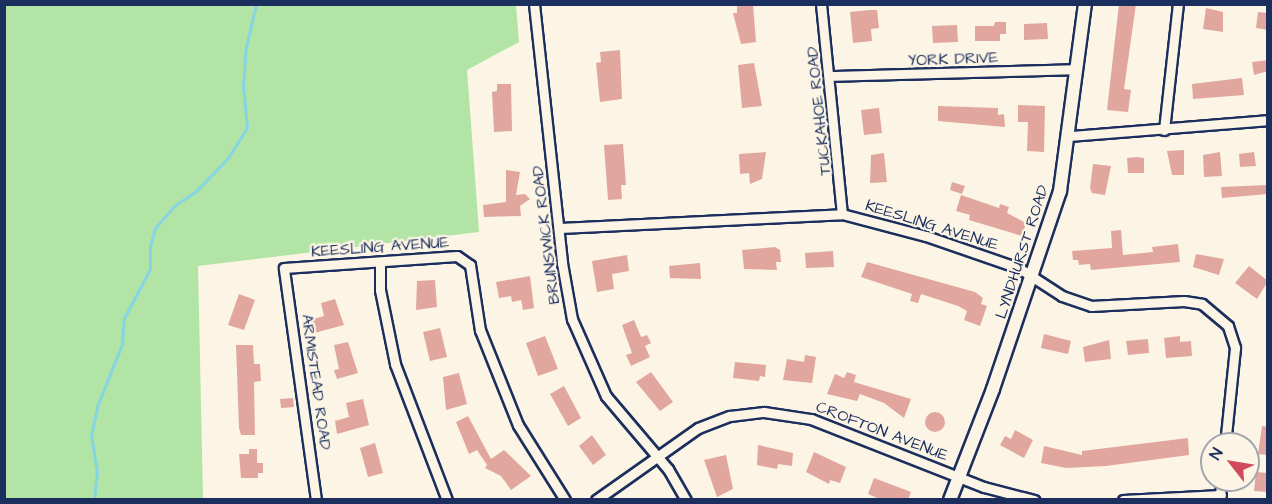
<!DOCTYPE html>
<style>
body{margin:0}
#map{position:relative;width:1272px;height:504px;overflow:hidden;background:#fcf5e5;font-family:"Architects Daughter",sans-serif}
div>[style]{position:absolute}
.green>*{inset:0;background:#b2e4a5}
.stream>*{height:3px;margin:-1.5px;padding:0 1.5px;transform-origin:1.5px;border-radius:1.5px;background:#86d5e3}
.building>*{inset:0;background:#e1a79f}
.round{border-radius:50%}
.roads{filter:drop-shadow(2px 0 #1b2f5e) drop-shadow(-2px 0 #1b2f5e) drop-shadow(0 2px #1b2f5e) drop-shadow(0 -2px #1b2f5e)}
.minor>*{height:9px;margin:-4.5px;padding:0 4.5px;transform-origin:4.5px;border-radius:4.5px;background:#fcf5e5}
.secondary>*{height:12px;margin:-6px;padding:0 6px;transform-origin:6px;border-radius:6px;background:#fcf5e5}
span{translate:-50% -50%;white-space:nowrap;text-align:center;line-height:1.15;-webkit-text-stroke:4.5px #fcf5e5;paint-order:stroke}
.street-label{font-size:16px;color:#1b2f5e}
.frame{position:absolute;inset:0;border:6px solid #1b2f5e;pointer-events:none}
.north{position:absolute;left:1200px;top:432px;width:60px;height:60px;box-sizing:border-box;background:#fcf5e5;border:2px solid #a2a6af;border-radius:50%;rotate:301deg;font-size:16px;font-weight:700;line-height:24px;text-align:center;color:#1b2f5e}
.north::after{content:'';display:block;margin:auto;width:21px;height:27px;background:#d1495b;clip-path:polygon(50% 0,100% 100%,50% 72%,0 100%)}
</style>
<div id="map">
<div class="green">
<i style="clip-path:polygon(4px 5px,516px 5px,519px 42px,467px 70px,479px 232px,198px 266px,203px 499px,5px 499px)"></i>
</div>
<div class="stream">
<i style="left:94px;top:500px;width:28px;rotate:-84deg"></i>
<i style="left:97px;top:472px;width:36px;rotate:-99deg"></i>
<i style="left:91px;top:436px;width:33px;rotate:-78deg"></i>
<i style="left:98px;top:404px;width:65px;rotate:-68.2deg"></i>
<i style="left:122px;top:344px;width:26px;rotate:-86deg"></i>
<i style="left:124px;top:318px;width:55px;rotate:-62deg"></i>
<i style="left:150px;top:269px;width:23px;rotate:-90deg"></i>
<i style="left:150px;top:246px;width:19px;rotate:-74deg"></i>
<i style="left:155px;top:228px;width:29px;rotate:-49deg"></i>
<i style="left:174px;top:206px;width:27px;rotate:-34deg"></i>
<i style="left:196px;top:191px;width:46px;rotate:-45.9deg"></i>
<i style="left:228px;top:158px;width:36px;rotate:-58deg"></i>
<i style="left:247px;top:127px;width:41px;rotate:-95.6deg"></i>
<i style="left:243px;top:86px;width:39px;rotate:-86deg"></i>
<i style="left:246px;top:47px;width:44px;rotate:-76.9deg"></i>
</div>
<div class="building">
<i style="clip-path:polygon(737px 4px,753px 4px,756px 42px,741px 44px,733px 13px,737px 13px)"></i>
<i style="clip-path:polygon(1119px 4px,1136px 4px,1124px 89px,1131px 90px,1128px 112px,1107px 110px)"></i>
<i style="clip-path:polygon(1206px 8px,1223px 12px,1223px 32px,1203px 29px)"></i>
<i style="clip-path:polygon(869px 10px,877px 10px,879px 28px,871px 29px,872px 41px,853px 43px,850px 12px)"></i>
<i style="clip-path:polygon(1258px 12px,1268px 13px,1268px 30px,1256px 28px)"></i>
<i style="clip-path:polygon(995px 22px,1006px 22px,1006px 34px,1000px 34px,1000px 41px,975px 41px,975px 26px,994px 26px)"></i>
<i style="clip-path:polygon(1047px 23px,1048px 39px,1024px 40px,1024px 24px)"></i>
<i style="clip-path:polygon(957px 25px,958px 42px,933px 43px,932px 26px)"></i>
<i style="clip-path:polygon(620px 50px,622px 99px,600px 102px,596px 63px,601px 62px,600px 52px)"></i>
<i style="clip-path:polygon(1268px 60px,1268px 71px,1254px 75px,1252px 62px)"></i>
<i style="clip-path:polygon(754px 63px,762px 106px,742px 108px,738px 65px)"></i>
<i style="clip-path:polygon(1242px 78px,1244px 95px,1193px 99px,1192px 84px)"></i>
<i style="clip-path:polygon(497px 84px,511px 84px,512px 131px,494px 132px,492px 92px,497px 91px)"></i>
<i style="clip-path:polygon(1018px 105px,1045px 106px,1044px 152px,1027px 151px,1028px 122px,1018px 122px)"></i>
<i style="clip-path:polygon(938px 106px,998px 108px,998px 115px,1004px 114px,1005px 127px,938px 121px)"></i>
<i style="clip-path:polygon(879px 108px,882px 133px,864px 135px,861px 110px)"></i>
<i style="clip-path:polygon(623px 144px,626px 185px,621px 185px,622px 199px,608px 200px,604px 145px)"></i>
<i style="clip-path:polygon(1184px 150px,1184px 175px,1172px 175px,1167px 151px)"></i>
<i style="clip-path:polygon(766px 152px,762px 179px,750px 184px,749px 173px,740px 174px,739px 154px)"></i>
<i style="clip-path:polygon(1220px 152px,1222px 176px,1204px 177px,1203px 155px)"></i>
<i style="clip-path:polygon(1254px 152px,1256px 166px,1240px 167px,1239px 154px)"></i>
<i style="clip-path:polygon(884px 153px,887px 182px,870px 183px,871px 155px)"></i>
<i style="clip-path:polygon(1137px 157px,1144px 158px,1144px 173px,1128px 173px,1127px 158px)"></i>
<i style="clip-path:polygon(1093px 164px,1111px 166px,1105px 195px,1092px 193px,1090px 188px)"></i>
<i style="clip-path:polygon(506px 170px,520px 172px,516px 195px,525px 194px,530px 199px,520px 206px,521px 216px,484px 217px,483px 205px,506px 202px)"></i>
<i style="clip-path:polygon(952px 182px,965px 186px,962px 194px,950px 190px)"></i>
<i style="clip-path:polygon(1268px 185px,1268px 194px,1222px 198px,1221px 187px)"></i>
<i style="clip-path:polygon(961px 195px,999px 208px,1000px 204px,1009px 207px,1007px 213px,1026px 223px,1022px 236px,969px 220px,970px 215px,956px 211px)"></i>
<i style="clip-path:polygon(1121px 230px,1123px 255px,1153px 252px,1152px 247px,1178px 244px,1180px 262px,1091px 270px,1090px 264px,1079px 265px,1078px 260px,1073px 260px,1072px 251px,1112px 248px,1111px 231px)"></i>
<i style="clip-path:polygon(775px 247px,780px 250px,781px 262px,776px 262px,777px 270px,744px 269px,742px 250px)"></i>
<i style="clip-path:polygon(833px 251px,834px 267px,806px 268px,805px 253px)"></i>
<i style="clip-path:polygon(1196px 254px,1224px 259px,1219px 275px,1193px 267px)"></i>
<i style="clip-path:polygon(627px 255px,629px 271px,612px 274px,614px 289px,597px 292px,592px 261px)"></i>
<i style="clip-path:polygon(867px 262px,975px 292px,983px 298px,981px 304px,987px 306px,980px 326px,964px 320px,967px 311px,958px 306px,921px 294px,918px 303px,910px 301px,912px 294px,861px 277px)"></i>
<i style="clip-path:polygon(700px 263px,701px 279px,670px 278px,669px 266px)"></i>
<i style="clip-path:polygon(1249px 266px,1268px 281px,1257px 299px,1235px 283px)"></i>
<i style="clip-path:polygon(530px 276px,534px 308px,523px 310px,521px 300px,512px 302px,511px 296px,499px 298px,496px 282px)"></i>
<i style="clip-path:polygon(435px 280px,437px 307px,416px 310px,417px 281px)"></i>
<i style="clip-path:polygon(239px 294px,255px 300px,244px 330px,228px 325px)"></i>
<i style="clip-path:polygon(335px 299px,344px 325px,314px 333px,310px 320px,324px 316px,321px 303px)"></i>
<i style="clip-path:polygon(634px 320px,641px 337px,647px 335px,651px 343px,645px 346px,650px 357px,631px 366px,626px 355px,632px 353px,622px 325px)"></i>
<i style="clip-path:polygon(440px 328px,447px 357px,430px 361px,423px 332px)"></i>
<i style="clip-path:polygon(1044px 334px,1071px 341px,1068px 354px,1041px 348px)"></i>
<i style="clip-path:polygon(545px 336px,558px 369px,538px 376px,526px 343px)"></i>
<i style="clip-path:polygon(1180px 336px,1180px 342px,1191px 341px,1192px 356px,1166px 358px,1164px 338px)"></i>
<i style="clip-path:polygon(1148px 339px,1149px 353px,1128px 355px,1126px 341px)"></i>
<i style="clip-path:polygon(1109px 340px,1111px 359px,1085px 362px,1083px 347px)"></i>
<i style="clip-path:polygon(348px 342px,358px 373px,337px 379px,334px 370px,339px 369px,334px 345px)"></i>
<i style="clip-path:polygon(236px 345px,253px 345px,254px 364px,260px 364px,261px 381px,254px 382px,255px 435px,241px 435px,239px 428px)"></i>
<i style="clip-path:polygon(805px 355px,816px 357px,812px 383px,783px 380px,787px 359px,804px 362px)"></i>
<i style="clip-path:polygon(735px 362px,766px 365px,765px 377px,760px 376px,759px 381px,733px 378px)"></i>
<i style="clip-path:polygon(651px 372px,673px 402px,660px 411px,636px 382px)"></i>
<i style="clip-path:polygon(847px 372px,856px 375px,854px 382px,911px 399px,904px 418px,884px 403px,860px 394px,857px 401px,827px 394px,835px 374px,844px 378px)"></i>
<i style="clip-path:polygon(459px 373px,467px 404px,446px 410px,443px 377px)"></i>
<i style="clip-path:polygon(564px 386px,581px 418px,568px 426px,550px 394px)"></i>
<i style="clip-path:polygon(293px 398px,294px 407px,281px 408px,280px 399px)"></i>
<i style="clip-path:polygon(363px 399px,369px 425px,337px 434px,335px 421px,349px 417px,346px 403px)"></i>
<i class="round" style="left:925px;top:412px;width:20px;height:20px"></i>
<i style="clip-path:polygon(468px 416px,491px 459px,504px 450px,531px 476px,511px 490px,501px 476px,485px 468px,487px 465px,477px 450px,469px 454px,456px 422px)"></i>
<i style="clip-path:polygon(1262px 426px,1268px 427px,1268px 455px,1258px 454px)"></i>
<i style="clip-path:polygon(1015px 430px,1033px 440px,1024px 458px,1000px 445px,1005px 436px,1011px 439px)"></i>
<i style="clip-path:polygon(592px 435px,606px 455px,593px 465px,579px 446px)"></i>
<i style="clip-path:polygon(1188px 438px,1189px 455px,1106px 466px,1066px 468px,1041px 463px,1044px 446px,1082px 455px,1082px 451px)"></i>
<i style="clip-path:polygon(375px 443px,383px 473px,368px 477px,360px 448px)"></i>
<i style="clip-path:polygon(758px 445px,793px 453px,792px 466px,778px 464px,777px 469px,757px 465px)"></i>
<i style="clip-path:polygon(249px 449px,257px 449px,257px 463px,263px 463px,263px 473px,258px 473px,258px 478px,241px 478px,239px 454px,249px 454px)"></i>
<i style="clip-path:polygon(814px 452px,846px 467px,840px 483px,830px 480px,829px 484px,806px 472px)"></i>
<i style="clip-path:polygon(726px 455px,733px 489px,717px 497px,704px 460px)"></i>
<i style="clip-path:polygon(1256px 472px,1268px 473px,1268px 492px,1254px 491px)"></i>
<i style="clip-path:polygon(874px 478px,911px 492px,908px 500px,882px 500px,868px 494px)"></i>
</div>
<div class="roads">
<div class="minor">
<i style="left:534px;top:4px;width:261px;rotate:83.8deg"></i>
<i style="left:562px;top:263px;width:57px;rotate:79.9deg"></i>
<i style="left:572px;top:319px;width:84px;rotate:66.2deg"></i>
<i style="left:606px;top:396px;width:96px;rotate:49.7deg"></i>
<i style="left:668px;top:469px;width:36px;rotate:60deg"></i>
<i style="left:821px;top:4px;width:211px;rotate:84.3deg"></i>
<i style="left:830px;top:76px;width:247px;rotate:-1.6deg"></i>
<i style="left:1164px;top:130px;width:127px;rotate:-83.7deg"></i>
<i style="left:1070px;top:136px;width:199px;rotate:-4.6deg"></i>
<i style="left:560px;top:228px;width:282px;rotate:-2.8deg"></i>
<i style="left:842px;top:214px;width:87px;rotate:14.7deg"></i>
<i style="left:926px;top:236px;width:98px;rotate:19deg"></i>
<i style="left:1019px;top:268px;width:51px;rotate:33.1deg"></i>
<i style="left:1062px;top:296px;width:31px;rotate:19deg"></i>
<i style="left:1091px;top:306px;width:93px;rotate:-3.1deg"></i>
<i style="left:1184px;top:301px;width:18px;rotate:9deg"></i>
<i style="left:1202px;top:304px;width:34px;rotate:40deg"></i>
<i style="left:1228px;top:326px;width:23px;rotate:72deg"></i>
<i style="left:1235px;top:348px;width:97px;rotate:95.9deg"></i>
<i style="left:380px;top:264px;width:26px;rotate:90deg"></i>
<i style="left:380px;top:290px;width:76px;rotate:78.5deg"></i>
<i style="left:395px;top:364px;width:146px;rotate:69.1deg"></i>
<i style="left:316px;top:500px;width:234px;rotate:-97.9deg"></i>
<i style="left:284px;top:268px;width:173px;rotate:-4deg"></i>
<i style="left:457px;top:256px;width:16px;rotate:35deg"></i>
<i style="left:470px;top:265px;width:66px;rotate:81.3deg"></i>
<i style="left:480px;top:330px;width:102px;rotate:68.2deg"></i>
<i style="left:518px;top:425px;width:89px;rotate:57.9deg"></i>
<i style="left:596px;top:500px;width:125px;rotate:-35.2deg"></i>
<i style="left:698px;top:428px;width:34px;rotate:-21deg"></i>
<i style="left:730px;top:416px;width:34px;rotate:-7deg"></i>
<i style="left:764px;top:412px;width:48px;rotate:8.5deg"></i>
<i style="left:811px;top:419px;width:186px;rotate:21.5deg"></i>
<i style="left:984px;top:487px;width:52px;rotate:14.6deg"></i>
<i style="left:1123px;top:500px;width:98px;rotate:-2.9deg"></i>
<i style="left:1220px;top:500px;width:20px;rotate:-87deg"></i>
</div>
<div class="secondary">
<i style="left:950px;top:500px;width:119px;rotate:-68.8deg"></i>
<i style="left:993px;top:389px;width:209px;rotate:-71.3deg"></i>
<i style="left:1060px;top:191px;width:189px;rotate:-82.4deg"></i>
</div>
</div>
<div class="street-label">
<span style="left:953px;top:59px;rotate:-2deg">YORK DRIVE</span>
<span style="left:819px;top:111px;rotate:-96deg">TUCKAHOE ROAD</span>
<span style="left:932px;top:225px;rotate:17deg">KEESLING AVENUE</span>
<span style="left:546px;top:235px;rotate:-97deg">BRUNSWICK ROAD</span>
<span style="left:380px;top:247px;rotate:-4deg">KEESLING AVENUE</span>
<span style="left:1022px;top:252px;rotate:-72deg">LYNDHURST ROAD</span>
<span style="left:316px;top:382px;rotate:82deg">ARMISTEAD ROAD</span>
<span style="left:882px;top:431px;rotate:21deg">CROFTON AVENUE</span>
</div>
<div class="frame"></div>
<div class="north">N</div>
</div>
